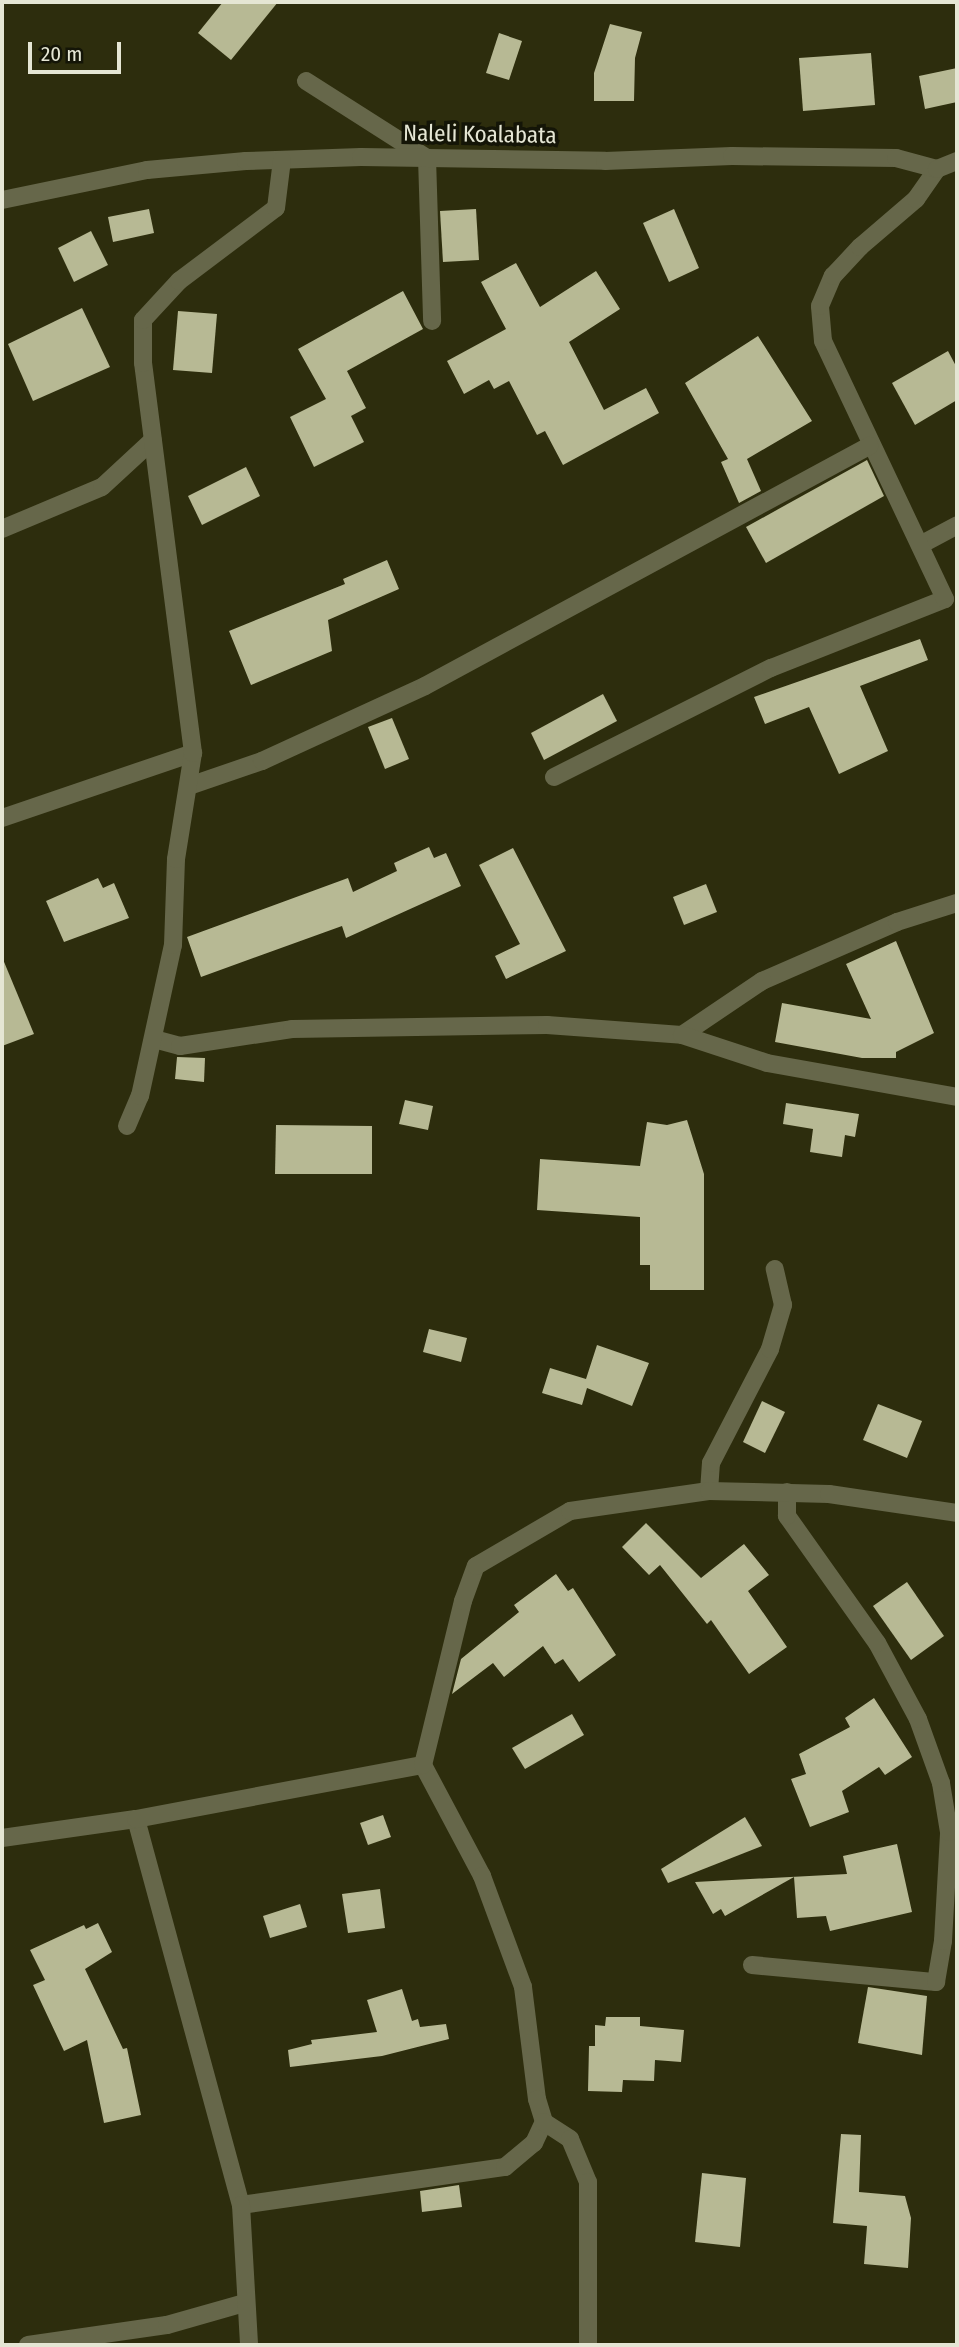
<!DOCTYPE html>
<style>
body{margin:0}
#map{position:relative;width:959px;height:2347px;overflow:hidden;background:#2d2d0d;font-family:"Fira Sans Condensed",sans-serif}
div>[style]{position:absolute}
.building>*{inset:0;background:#b7b994}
.service>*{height:18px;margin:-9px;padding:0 9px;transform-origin:9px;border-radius:9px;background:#66674a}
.minor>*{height:18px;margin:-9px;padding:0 9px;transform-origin:9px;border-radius:9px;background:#66674a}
span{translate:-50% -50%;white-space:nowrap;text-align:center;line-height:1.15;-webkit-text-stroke:7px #141507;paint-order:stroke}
.street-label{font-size:23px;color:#e5e6d4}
.frame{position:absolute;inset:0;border:4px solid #e5e6d4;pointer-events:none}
.scale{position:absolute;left:28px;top:42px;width:93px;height:32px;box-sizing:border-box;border:4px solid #e5e6d4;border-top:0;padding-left:9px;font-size:21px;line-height:24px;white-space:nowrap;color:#e5e6d4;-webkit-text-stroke:5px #141507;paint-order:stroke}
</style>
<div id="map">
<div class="building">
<i style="clip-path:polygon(223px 2px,278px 2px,231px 60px,198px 33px)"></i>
<i style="clip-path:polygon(610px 24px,642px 32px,635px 58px,634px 101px,594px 101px,594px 73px)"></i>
<i style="clip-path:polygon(499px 33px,522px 41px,509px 80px,486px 73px)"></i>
<i style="clip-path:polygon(871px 53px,875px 105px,803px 111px,799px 58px)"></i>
<i style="clip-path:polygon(957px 68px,957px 102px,925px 109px,919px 76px)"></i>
<i style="clip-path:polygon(149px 209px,154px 233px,113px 242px,108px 217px)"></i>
<i style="clip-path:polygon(476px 209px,479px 260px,443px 262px,440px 211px)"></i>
<i style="clip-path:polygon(674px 209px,699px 268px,669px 282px,643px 223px)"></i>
<i style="clip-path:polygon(91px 231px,108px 265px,74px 282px,58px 248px)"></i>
<i style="clip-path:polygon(516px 263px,540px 307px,596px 271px,620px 309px,569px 342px,604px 410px,646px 388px,659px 413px,563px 465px,545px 431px,537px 435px,509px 381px,494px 389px,489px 380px,464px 394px,447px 361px,506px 329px,481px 282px)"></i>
<i style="clip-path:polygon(403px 291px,423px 329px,347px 371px,366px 408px,351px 416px,364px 442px,314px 467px,290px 417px,326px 399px,298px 349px)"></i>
<i style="clip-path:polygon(82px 308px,110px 367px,33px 401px,8px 344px)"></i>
<i style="clip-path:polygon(178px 311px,217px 314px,212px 373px,173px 370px)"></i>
<i style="clip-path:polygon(758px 336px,812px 421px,747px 459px,761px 491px,739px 503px,721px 462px,728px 459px,685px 383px)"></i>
<i style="clip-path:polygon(948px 351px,957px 368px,957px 400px,915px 425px,892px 383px)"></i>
<i style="clip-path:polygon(867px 460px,884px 496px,766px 563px,746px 527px)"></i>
<i style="clip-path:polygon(246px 467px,260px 496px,202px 525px,188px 496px)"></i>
<i style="clip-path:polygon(387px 560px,399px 589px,328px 620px,332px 651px,251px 685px,229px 631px,345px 584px,343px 579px)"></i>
<i style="clip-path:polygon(920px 639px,928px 660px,860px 686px,888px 751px,839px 774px,809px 707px,765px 724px,754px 697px)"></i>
<i style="clip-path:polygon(603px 694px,617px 721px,544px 760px,531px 733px)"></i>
<i style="clip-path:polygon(392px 718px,409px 759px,385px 769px,368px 727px)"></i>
<i style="clip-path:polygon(429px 847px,434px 858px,446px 853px,461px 886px,346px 938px,342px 926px,201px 977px,187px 937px,348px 878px,353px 892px,397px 871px,394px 863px)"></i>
<i style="clip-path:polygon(513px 848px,566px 951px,506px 979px,495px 956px,520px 944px,479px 865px)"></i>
<i style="clip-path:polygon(98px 878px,103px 888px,114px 883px,129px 918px,64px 942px,46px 901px)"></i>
<i style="clip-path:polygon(706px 884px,717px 912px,684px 925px,673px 897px)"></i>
<i style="clip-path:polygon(896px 941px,934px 1033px,896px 1052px,896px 1058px,862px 1058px,775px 1042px,782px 1003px,871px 1019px,846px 964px)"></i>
<i style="clip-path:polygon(2px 957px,34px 1034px,2px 1046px)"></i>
<i style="clip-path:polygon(177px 1057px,205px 1058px,204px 1082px,175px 1079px)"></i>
<i style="clip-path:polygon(405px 1100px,433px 1106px,428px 1130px,399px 1124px)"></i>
<i style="clip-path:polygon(786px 1103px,859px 1114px,855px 1137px,845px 1135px,842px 1157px,810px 1152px,813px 1129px,783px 1124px)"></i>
<i style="clip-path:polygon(687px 1120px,704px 1174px,704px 1290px,650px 1290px,650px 1265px,640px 1265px,640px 1217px,537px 1210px,540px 1159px,640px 1166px,647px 1122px,667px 1125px)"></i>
<i style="clip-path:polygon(276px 1125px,372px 1126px,372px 1174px,275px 1174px)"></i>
<i style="clip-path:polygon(429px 1329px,467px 1338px,461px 1362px,423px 1352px)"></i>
<i style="clip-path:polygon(597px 1345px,649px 1363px,632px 1406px,587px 1388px,582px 1405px,542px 1393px,550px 1368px,586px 1379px)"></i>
<i style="clip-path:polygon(762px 1401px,785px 1412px,765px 1453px,743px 1442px)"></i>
<i style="clip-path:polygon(878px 1404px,922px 1421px,907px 1458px,863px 1440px)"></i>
<i style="clip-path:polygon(646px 1523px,701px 1578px,744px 1544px,769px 1575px,748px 1591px,787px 1647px,749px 1674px,711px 1620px,707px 1624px,660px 1565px,649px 1575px,622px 1547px)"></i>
<i style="clip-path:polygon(556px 1574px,568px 1591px,573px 1588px,616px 1655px,579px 1682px,563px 1659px,555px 1664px,543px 1646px,504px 1677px,493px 1663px,452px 1694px,461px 1659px,519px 1612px,514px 1605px)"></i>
<i style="clip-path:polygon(907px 1582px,944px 1636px,911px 1660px,873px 1606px)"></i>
<i style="clip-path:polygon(874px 1698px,912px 1757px,885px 1775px,879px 1767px,842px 1791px,849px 1812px,810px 1827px,791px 1779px,806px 1774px,799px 1754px,850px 1727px,845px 1718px)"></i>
<i style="clip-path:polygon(572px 1714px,584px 1735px,525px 1769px,512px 1748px)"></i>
<i style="clip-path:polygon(383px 1815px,391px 1837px,368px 1845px,360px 1823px)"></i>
<i style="clip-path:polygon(745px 1817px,762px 1846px,668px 1883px,661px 1869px)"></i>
<i style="clip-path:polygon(897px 1844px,912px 1912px,830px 1931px,826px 1916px,797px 1918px,794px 1877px,725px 1916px,721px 1909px,713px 1914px,695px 1882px,847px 1874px,843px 1856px)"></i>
<i style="clip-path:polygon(380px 1889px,385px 1928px,348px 1933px,342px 1894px)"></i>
<i style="clip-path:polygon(300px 1904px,307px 1927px,270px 1938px,263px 1916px)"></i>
<i style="clip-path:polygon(98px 1923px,112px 1952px,85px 1969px,123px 2049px,127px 2048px,141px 2115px,104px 2123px,87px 2040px,64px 2051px,33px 1985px,45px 1980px,30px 1950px,84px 1925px,86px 1929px)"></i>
<i style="clip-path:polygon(868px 1987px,927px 1996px,922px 2055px,858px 2043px)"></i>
<i style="clip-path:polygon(402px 1989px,412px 2021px,418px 2019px,420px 2027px,446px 2024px,449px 2039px,382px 2056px,290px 2067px,288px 2050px,312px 2044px,311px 2040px,377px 2032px,367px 2000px)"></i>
<i style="clip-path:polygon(606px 2017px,640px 2017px,640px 2026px,684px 2030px,681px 2062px,655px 2060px,654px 2081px,623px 2080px,622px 2092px,588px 2091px,589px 2046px,595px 2046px,595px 2025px,605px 2026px)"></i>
<i style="clip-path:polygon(841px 2134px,861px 2135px,859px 2192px,905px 2196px,911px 2218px,908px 2268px,864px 2264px,867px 2226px,833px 2223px)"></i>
<i style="clip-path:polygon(702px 2173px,746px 2178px,740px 2247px,695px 2242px)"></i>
<i style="clip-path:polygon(459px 2185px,462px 2207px,422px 2212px,420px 2191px)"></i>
</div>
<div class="service">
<i style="left:306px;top:81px;width:143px;rotate:32.5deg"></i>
<i style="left:427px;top:158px;width:163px;rotate:88.2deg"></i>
<i style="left:2px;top:529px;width:108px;rotate:-22.8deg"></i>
<i style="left:102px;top:487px;width:69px;rotate:-42.7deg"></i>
<i style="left:922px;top:544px;width:40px;rotate:-28deg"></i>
<i style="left:554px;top:777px;width:243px;rotate:-26.7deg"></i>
<i style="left:771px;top:668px;width:187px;rotate:-21.6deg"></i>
<i style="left:945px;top:599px;width:285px;rotate:-115.3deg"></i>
<i style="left:823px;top:341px;width:35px;rotate:-95deg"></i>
<i style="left:820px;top:306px;width:33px;rotate:-67deg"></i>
<i style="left:833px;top:276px;width:40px;rotate:-47deg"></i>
<i style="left:860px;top:247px;width:74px;rotate:-40.6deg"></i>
<i style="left:916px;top:199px;width:37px;rotate:-55deg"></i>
<i style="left:189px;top:786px;width:77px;rotate:-18.9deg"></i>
<i style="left:262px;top:761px;width:179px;rotate:-24.7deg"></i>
<i style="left:425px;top:686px;width:505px;rotate:-28.39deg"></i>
<i style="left:2px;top:818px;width:202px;rotate:-18.8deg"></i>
<i style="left:762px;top:981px;width:147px;rotate:-23.6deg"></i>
<i style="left:897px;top:922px;width:63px;rotate:-17.6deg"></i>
<i style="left:709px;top:1491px;width:28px;rotate:-86deg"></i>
<i style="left:711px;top:1463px;width:128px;rotate:-62.6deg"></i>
<i style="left:770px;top:1349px;width:46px;rotate:-73.5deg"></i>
<i style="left:783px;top:1305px;width:37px;rotate:-103deg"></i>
<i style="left:752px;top:1965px;width:185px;rotate:5.3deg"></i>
<i style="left:936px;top:1982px;width:42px;rotate:-80.3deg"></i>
<i style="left:943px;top:1941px;width:109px;rotate:-86.8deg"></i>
<i style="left:949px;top:1832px;width:50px;rotate:-99.3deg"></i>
<i style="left:941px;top:1783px;width:68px;rotate:-109.8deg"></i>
<i style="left:918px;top:1719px;width:86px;rotate:-118.3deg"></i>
<i style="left:877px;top:1643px;width:156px;rotate:-125.3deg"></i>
<i style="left:787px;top:1516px;width:24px;rotate:-90deg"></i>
<i style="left:241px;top:2205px;width:267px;rotate:-8.2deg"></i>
<i style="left:505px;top:2167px;width:38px;rotate:-40deg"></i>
<i style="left:534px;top:2143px;width:23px;rotate:-65deg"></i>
<i style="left:28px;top:2345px;width:140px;rotate:-8.2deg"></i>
<i style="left:167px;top:2325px;width:80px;rotate:-15.9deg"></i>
</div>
<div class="minor">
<i style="left:2px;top:200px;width:148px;rotate:-11.7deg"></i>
<i style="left:147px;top:170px;width:99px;rotate:-5.2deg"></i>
<i style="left:246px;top:161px;width:115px;rotate:-2deg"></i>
<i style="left:361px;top:157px;width:244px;rotate:0.9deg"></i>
<i style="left:605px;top:161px;width:127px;rotate:-2.3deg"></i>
<i style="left:732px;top:156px;width:164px;rotate:0.7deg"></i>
<i style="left:896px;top:158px;width:42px;rotate:15deg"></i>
<i style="left:937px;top:169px;width:22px;rotate:-22deg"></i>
<i style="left:682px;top:1035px;width:97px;rotate:-34deg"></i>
<i style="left:154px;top:1039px;width:27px;rotate:15deg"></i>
<i style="left:180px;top:1046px;width:113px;rotate:-8.6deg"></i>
<i style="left:292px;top:1029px;width:255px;rotate:-0.9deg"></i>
<i style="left:547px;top:1025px;width:135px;rotate:4.2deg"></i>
<i style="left:682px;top:1035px;width:89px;rotate:18.2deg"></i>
<i style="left:767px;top:1063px;width:193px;rotate:10.1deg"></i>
<i style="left:127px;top:1126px;width:33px;rotate:-67deg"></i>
<i style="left:140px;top:1096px;width:155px;rotate:-77.7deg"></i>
<i style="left:173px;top:945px;width:86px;rotate:-88deg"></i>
<i style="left:176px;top:859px;width:107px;rotate:-80.9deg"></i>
<i style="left:193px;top:753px;width:393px;rotate:-97.3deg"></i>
<i style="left:143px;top:363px;width:43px;rotate:-90deg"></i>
<i style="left:143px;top:320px;width:53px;rotate:-47.3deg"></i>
<i style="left:179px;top:281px;width:121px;rotate:-37deg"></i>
<i style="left:276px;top:208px;width:48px;rotate:-82.9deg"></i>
<i style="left:423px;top:1765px;width:126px;rotate:62deg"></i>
<i style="left:482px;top:1876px;width:118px;rotate:69.7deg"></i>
<i style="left:523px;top:1987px;width:113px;rotate:82.9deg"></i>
<i style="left:537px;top:2099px;width:24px;rotate:73deg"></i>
<i style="left:544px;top:2122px;width:31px;rotate:33deg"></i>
<i style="left:570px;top:2139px;width:47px;rotate:67.3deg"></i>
<i style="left:588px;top:2182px;width:163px;rotate:90deg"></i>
<i style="left:136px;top:1819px;width:400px;rotate:74.8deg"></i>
<i style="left:241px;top:2205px;width:140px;rotate:86.7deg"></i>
<i style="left:2px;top:1838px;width:135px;rotate:-8.1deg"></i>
<i style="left:136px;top:1819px;width:292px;rotate:-10.7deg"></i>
<i style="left:423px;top:1765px;width:169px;rotate:-76.3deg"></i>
<i style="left:463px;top:1601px;width:37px;rotate:-70deg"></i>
<i style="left:476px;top:1566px;width:109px;rotate:-30.3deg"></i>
<i style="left:570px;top:1511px;width:140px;rotate:-8.2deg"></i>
<i style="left:709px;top:1491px;width:120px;rotate:1.4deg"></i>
<i style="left:829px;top:1494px;width:129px;rotate:8.4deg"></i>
</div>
<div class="street-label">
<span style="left:480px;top:134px;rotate:1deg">Naleli Koalabata</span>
</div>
<div class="frame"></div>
<div class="scale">20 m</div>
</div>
